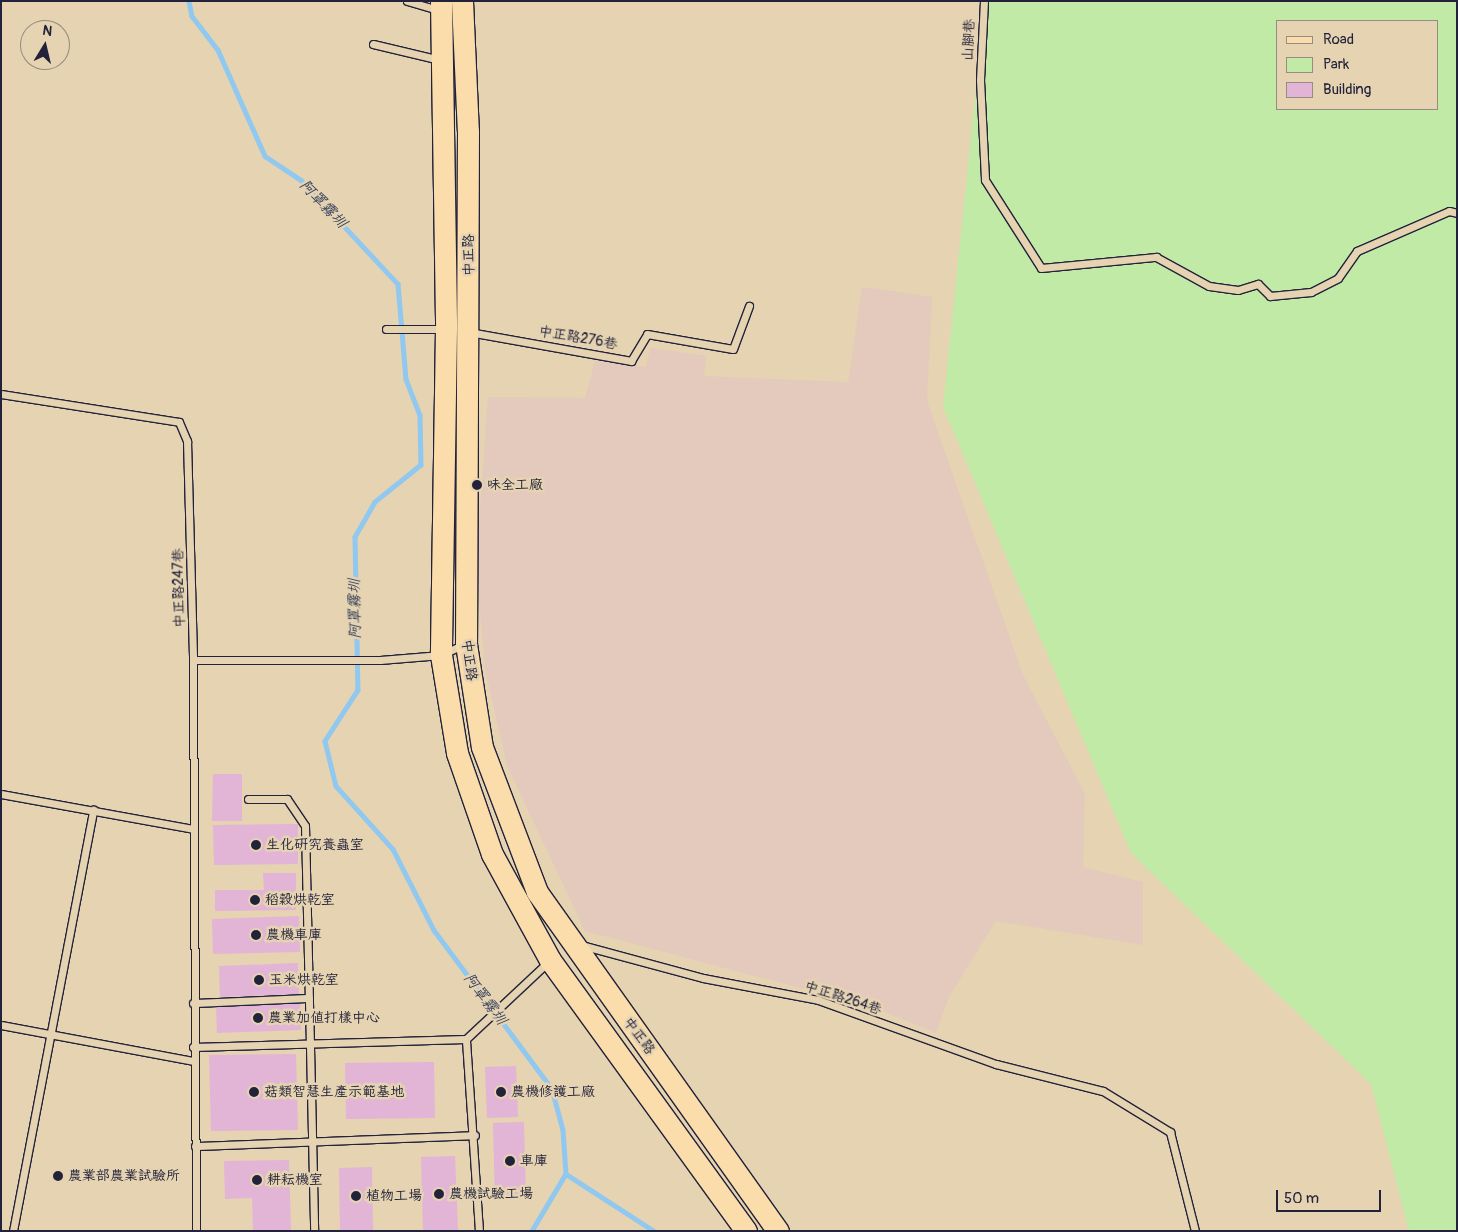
<!DOCTYPE html>
<meta charset="utf-8">
<style>
body{margin:0}
#map{position:relative;width:1458px;height:1232px;overflow:hidden;background:#e5d3b1;font-family:Pangolin,"LXGW WenKai TC",sans-serif}
div>[style]{position:absolute}
.built>*{inset:0;background:#e4cabc}
.green>*{inset:0;background:#c0eaa6}
.stream>*{height:4.5px;margin:-2.25px;padding:0 2.25px;transform-origin:2.25px;border-radius:2.25px;background:#91c8ef}
.building>*{inset:0;background:#e2b4d6}
.roads{filter:drop-shadow(1px 0 #22223b) drop-shadow(-1px 0 #22223b) drop-shadow(0 1px #22223b) drop-shadow(0 -1px #22223b)}
.lane>*{height:7px;margin:-3.5px;padding:0 3.5px;transform-origin:3.5px;border-radius:3.5px;background:#e5d3b1}
.primary>*{height:21px;margin:-10.5px;padding:0 10.5px;transform-origin:10.5px;border-radius:10.5px;background:#fbddab}
.dots>*{width:14px;height:14px;translate:-50% -50%;box-sizing:border-box;border:2px solid #e5d3b1;border-radius:50%}
span{translate:-50% -50%;white-space:nowrap;text-align:center;line-height:1.15;-webkit-text-stroke:5px #e5d3b1;paint-order:stroke}
.street-label{font-size:14px;color:#22223b}
.poi-label{font-size:14px;color:#22223b}
.left{translate:0 -50%;text-align:left}
.water-label{font-size:15px;color:#38435f;font-style:italic}
.frame{position:absolute;inset:0;border:2px solid #22223b;pointer-events:none}
.legend{position:absolute;left:1276px;top:20px;width:162px;height:90px;box-sizing:border-box;background:#e5d3b1;border:1px solid #978c82;margin:0;padding:6px 9px;list-style:none;font-size:15px;color:#22223b}
.legend li{display:flex;align-items:center;gap:10px;height:25px}
.legend b{width:25px;border:1px solid #978c82}
.north{position:absolute;left:20px;top:20px;width:50px;height:50px;box-sizing:border-box;background:#e5d3b1;border:1px solid #978c82;border-radius:50%;rotate:9deg;font-size:14px;font-weight:700;line-height:20px;text-align:center;color:#22223b}
.north::after{content:'';display:block;margin:auto;width:18px;height:22px;background:#22223b;clip-path:polygon(50% 0,100% 100%,50% 72%,0 100%)}
.scale{position:absolute;left:1276px;top:1190px;width:105px;height:22px;box-sizing:border-box;border:2px solid #22223b;border-top:0;padding-left:6px;font-size:15px;line-height:18px;white-space:nowrap;color:#22223b;-webkit-text-stroke:4px #e5d3b1;paint-order:stroke}
</style>
<div id="map">
<div class="built">
<i style="clip-path:polygon(862px 287px,932px 297px,927px 401px,1023px 675px,1085px 794px,1083px 867px,1143px 882px,1143px 945px,996px 921px,949px 997px,936px 1033px,872px 1007px,585px 931px,507px 766px,485px 669px,476px 563px,488px 397px,585px 398px,595px 361px,646px 367px,650px 348px,706px 356px,704px 376px,848px 382px)"></i>
</div>
<div class="green">
<i style="clip-path:polygon(evenodd,985px 1px,1457px 1px,1457px 1231px,1409px 1231px,1371px 1084px,1131px 853px,943px 407px,985px 1px,1277px 21px,1437px 21px,1437px 109px,1277px 109px,1277px 21px)"></i>
</div>
<div class="stream">
<i style="left:189px;top:1px;width:15px;rotate:79deg"></i>
<i style="left:192px;top:16px;width:43px;rotate:52.6deg"></i>
<i style="left:218px;top:50px;width:116px;rotate:66.1deg"></i>
<i style="left:265px;top:156px;width:43px;rotate:33.7deg"></i>
<i style="left:301px;top:180px;width:142px;rotate:47deg"></i>
<i style="left:398px;top:284px;width:95px;rotate:85.2deg"></i>
<i style="left:406px;top:379px;width:39px;rotate:69deg"></i>
<i style="left:420px;top:415px;width:50px;rotate:88.9deg"></i>
<i style="left:421px;top:465px;width:59px;rotate:141.2deg"></i>
<i style="left:375px;top:502px;width:40px;rotate:119.7deg"></i>
<i style="left:355px;top:537px;width:153px;rotate:88.9deg"></i>
<i style="left:358px;top:690px;width:61px;rotate:122.9deg"></i>
<i style="left:325px;top:741px;width:46px;rotate:76.3deg"></i>
<i style="left:336px;top:786px;width:85px;rotate:47.9deg"></i>
<i style="left:393px;top:849px;width:91px;rotate:63.2deg"></i>
<i style="left:434px;top:930px;width:198px;rotate:53.4deg"></i>
<i style="left:552px;top:1089px;width:42px;rotate:75deg"></i>
<i style="left:563px;top:1130px;width:44px;rotate:86.1deg"></i>
<i style="left:566px;top:1174px;width:66px;rotate:120.8deg"></i>
<i style="left:566px;top:1174px;width:105px;rotate:32.9deg"></i>
</div>
<div class="building">
<i style="clip-path:polygon(213px 774px,242px 774px,242px 821px,212px 821px)"></i>
<i style="clip-path:polygon(298px 824px,298px 864px,214px 865px,213px 825px)"></i>
<i style="clip-path:polygon(263px 873px,296px 873px,296px 910px,215px 911px,215px 890px,264px 890px)"></i>
<i style="clip-path:polygon(299px 916px,300px 952px,213px 954px,212px 919px)"></i>
<i style="clip-path:polygon(298px 963px,299px 994px,220px 997px,219px 966px)"></i>
<i style="clip-path:polygon(300px 1002px,301px 1030px,217px 1033px,216px 1005px)"></i>
<i style="clip-path:polygon(296px 1054px,298px 1130px,211px 1131px,209px 1055px)"></i>
<i style="clip-path:polygon(434px 1062px,435px 1118px,346px 1119px,345px 1063px)"></i>
<i style="clip-path:polygon(516px 1066px,518px 1117px,487px 1118px,485px 1067px)"></i>
<i style="clip-path:polygon(524px 1122px,526px 1199px,495px 1200px,493px 1123px)"></i>
<i style="clip-path:polygon(455px 1156px,458px 1231px,423px 1231px,421px 1157px)"></i>
<i style="clip-path:polygon(289px 1160px,291px 1231px,253px 1231px,252px 1198px,225px 1199px,224px 1161px)"></i>
<i style="clip-path:polygon(372px 1167px,373px 1231px,340px 1231px,339px 1168px)"></i>
</div>
<div class="roads">
<div class="lane">
<i style="left:407px;top:1px;width:32px;rotate:16deg"></i>
<i style="left:984px;top:1px;width:79px;rotate:92.9deg"></i>
<i style="left:980px;top:80px;width:100px;rotate:87.1deg"></i>
<i style="left:985px;top:180px;width:104px;rotate:57.5deg"></i>
<i style="left:1041px;top:268px;width:116px;rotate:-5.5deg"></i>
<i style="left:1156px;top:257px;width:60px;rotate:28.7deg"></i>
<i style="left:1209px;top:286px;width:29px;rotate:8deg"></i>
<i style="left:1238px;top:290px;width:21px;rotate:-17deg"></i>
<i style="left:1258px;top:284px;width:17px;rotate:45deg"></i>
<i style="left:1270px;top:296px;width:41px;rotate:-5.6deg"></i>
<i style="left:1311px;top:292px;width:30px;rotate:-27deg"></i>
<i style="left:1338px;top:278px;width:33px;rotate:-55deg"></i>
<i style="left:1357px;top:251px;width:100px;rotate:-23.5deg"></i>
<i style="left:1449px;top:211px;width:8px;rotate:14deg"></i>
<i style="left:373px;top:44px;width:69px;rotate:13.4deg"></i>
<i style="left:386px;top:329px;width:57px"></i>
<i style="left:469px;top:332px;width:165px;rotate:10.1deg"></i>
<i style="left:631px;top:361px;width:31px;rotate:-59deg"></i>
<i style="left:647px;top:334px;width:87px;rotate:9.9deg"></i>
<i style="left:733px;top:349px;width:46px;rotate:-69.6deg"></i>
<i style="left:1px;top:394px;width:180px;rotate:8.9deg"></i>
<i style="left:179px;top:422px;width:21px;rotate:67deg"></i>
<i style="left:187px;top:441px;width:219px;rotate:88.4deg"></i>
<i style="left:193px;top:660px;width:187px"></i>
<i style="left:380px;top:660px;width:61px;rotate:-4.7deg"></i>
<i style="left:441px;top:655px;width:23px;rotate:-25deg"></i>
<i style="left:193px;top:660px;width:571px;rotate:89.7deg"></i>
<i style="left:1px;top:794px;width:195px;rotate:10.3deg"></i>
<i style="left:248px;top:799px;width:39px"></i>
<i style="left:287px;top:799px;width:32px;rotate:56deg"></i>
<i style="left:305px;top:826px;width:405px;rotate:88.7deg"></i>
<i style="left:581px;top:945px;width:126px;rotate:15.1deg"></i>
<i style="left:703px;top:978px;width:117px;rotate:10.8deg"></i>
<i style="left:818px;top:1000px;width:189px;rotate:19.8deg"></i>
<i style="left:996px;top:1064px;width:110px;rotate:14.2deg"></i>
<i style="left:1103px;top:1091px;width:79px;rotate:31.5deg"></i>
<i style="left:1170px;top:1132px;width:102px;rotate:75.8deg"></i>
<i style="left:193px;top:1003px;width:116px;rotate:-2.5deg"></i>
<i style="left:1px;top:1025px;width:195px;rotate:10.6deg"></i>
<i style="left:193px;top:1047px;width:273px;rotate:-1.7deg"></i>
<i style="left:195px;top:1146px;width:280px;rotate:-2.2deg"></i>
<i style="left:13px;top:1231px;width:429px;rotate:-79.2deg"></i>
<i style="left:479px;top:1231px;width:192px;rotate:-93.9deg"></i>
<i style="left:466px;top:1039px;width:112px;rotate:-43.2deg"></i>
</div>
<div class="primary">
<i style="left:441px;top:1px;width:328px;rotate:89.1deg"></i>
<i style="left:446px;top:329px;width:326px;rotate:90.9deg"></i>
<i style="left:441px;top:655px;width:99px;rotate:80.7deg"></i>
<i style="left:457px;top:753px;width:107px;rotate:70.9deg"></i>
<i style="left:492px;top:854px;width:121px;rotate:61.3deg"></i>
<i style="left:550px;top:960px;width:334px;rotate:54.1deg"></i>
<i style="left:462px;top:1px;width:130px;rotate:87.4deg"></i>
<i style="left:468px;top:131px;width:513px;rotate:90.22deg"></i>
<i style="left:466px;top:644px;width:104px;rotate:81.2deg"></i>
<i style="left:482px;top:747px;width:155px;rotate:69.2deg"></i>
<i style="left:537px;top:892px;width:416px;rotate:54.6deg"></i>
</div>
</div>
<div class="dots">
<i style="left:477px;top:485px;background:#22223b"></i>
<i style="left:256px;top:845px;background:#22223b"></i>
<i style="left:255px;top:900px;background:#22223b"></i>
<i style="left:256px;top:935px;background:#22223b"></i>
<i style="left:259px;top:980px;background:#22223b"></i>
<i style="left:258px;top:1018px;background:#22223b"></i>
<i style="left:254px;top:1092px;background:#22223b"></i>
<i style="left:501px;top:1092px;background:#22223b"></i>
<i style="left:510px;top:1161px;background:#22223b"></i>
<i style="left:58px;top:1176px;background:#22223b"></i>
<i style="left:257px;top:1180px;background:#22223b"></i>
<i style="left:439px;top:1194px;background:#22223b"></i>
<i style="left:356px;top:1196px;background:#22223b"></i>
</div>
<div class="street-label">
<span style="left:969px;top:40px;rotate:-88deg">山腳巷</span>
<span style="left:469px;top:255px;rotate:-90deg">中正路</span>
<span style="left:578px;top:338px;rotate:10deg">中正路276巷</span>
<span style="left:179px;top:588px;rotate:-91deg">中正路247巷</span>
<span style="left:469px;top:660px;rotate:83deg">中正路</span>
<span style="left:843px;top:998px;rotate:18deg">中正路264巷</span>
<span style="left:639px;top:1036px;rotate:54deg">中正路</span>
</div>
<div class="poi-label">
<span class="left" style="left:487px;top:485px">味全工廠</span>
<span class="left" style="left:266px;top:845px">生化研究養蟲室</span>
<span class="left" style="left:265px;top:900px">稻穀烘乾室</span>
<span class="left" style="left:266px;top:935px">農機車庫</span>
<span class="left" style="left:269px;top:980px">玉米烘乾室</span>
<span class="left" style="left:268px;top:1018px">農業加值打樣中心</span>
<span class="left" style="left:264px;top:1092px">菇類智慧生產示範基地</span>
<span class="left" style="left:511px;top:1092px">農機修護工廠</span>
<span class="left" style="left:520px;top:1161px">車庫</span>
<span class="left" style="left:68px;top:1176px">農業部農業試驗所</span>
<span class="left" style="left:267px;top:1180px">耕耘機室</span>
<span class="left" style="left:449px;top:1194px">農機試驗工場</span>
<span class="left" style="left:366px;top:1196px">植物工場</span>
</div>
<div class="water-label">
<span style="left:323px;top:204px;rotate:46deg">阿罩霧圳</span>
<span style="left:355px;top:609px;rotate:-91deg">阿罩霧圳</span>
<span style="left:485px;top:999px;rotate:53deg">阿罩霧圳</span>
</div>
<div class="frame"></div>
<ul class="legend">
<li><b style="height:6px;background:#fbddab"></b>Road</li>
<li><b style="height:14px;background:#c0eaa6"></b>Park</li>
<li><b style="height:14px;background:#e2b4d6"></b>Building</li>
</ul>
<div class="north">N</div>
<div class="scale">50 m</div>
</div>
